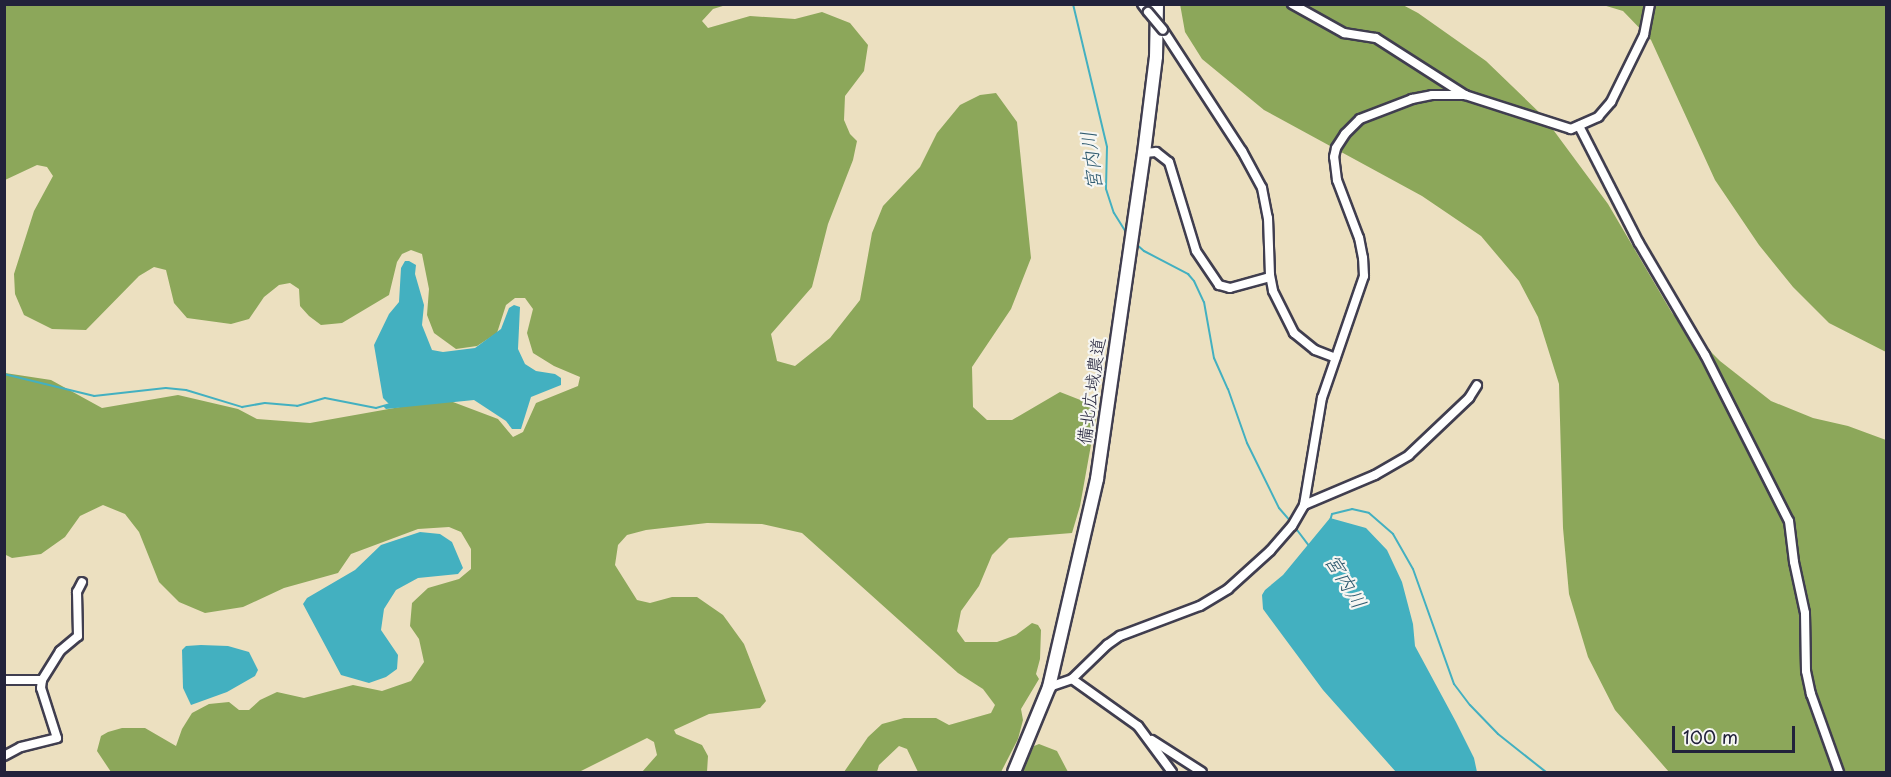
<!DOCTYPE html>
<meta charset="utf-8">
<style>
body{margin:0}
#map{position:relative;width:1891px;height:777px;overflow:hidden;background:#ece0c0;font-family:"Playpen Sans","Klee One",sans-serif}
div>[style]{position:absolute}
.forest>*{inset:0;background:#8ca75a}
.water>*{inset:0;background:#43b0c0}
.stream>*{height:2px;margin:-1px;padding:0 1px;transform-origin:1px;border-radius:1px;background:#43b0c0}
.roads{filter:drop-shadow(2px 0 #403e4f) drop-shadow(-2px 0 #403e4f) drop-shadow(0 2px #403e4f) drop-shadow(0 -2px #403e4f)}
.street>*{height:8px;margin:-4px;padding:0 4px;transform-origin:4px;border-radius:4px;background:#fff}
.secondary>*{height:12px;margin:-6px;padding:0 6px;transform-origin:6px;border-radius:6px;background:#fff}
.bridges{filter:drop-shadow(2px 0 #403e4f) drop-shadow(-2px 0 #403e4f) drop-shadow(0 2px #403e4f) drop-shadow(0 -2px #403e4f)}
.street-bridge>*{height:8px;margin:-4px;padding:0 4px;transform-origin:4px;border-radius:4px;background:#fff}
span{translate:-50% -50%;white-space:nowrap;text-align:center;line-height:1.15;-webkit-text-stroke:4.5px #f6f6f2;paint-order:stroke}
.street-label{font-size:18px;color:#22223b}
.water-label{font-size:20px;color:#2f5b70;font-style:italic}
.frame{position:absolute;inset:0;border:6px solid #22223b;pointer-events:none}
.scale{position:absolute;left:1672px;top:726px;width:123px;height:27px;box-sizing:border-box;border:3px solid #22223b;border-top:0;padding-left:8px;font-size:18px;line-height:21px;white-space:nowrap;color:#22223b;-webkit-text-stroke:4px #f6f6f2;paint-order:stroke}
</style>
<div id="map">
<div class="forest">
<i style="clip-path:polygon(1180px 4px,1401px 4px,1418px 13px,1486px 61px,1543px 116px,1608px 204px,1672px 313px,1720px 361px,1771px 401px,1813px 418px,1848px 426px,1886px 440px,1886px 772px,1669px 772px,1615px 710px,1588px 657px,1569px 594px,1563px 528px,1559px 384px,1538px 317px,1519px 281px,1481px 236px,1422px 196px,1264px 110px,1202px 59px,1185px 32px)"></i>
<i style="clip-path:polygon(5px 5px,726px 5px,713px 9px,702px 21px,708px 28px,750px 16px,795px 19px,822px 12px,850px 23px,868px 45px,864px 71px,845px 96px,844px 120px,850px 134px,857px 141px,853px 160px,828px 224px,812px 287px,771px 334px,777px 361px,795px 366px,830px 338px,860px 300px,872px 233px,883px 206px,920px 167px,937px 133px,960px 105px,980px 95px,996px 93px,1017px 122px,1031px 258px,1011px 309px,972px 367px,973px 407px,987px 420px,1012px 420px,1060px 392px,1088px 403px,1096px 417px,1080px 506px,1072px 533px,1009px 538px,992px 555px,979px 586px,961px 611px,957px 631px,965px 642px,997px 642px,1016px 635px,1032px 623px,1038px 625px,1041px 630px,1040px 659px,1036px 674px,1039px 679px,1021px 709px,1023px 720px,1018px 739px,1001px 772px,918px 772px,907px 749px,899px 746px,879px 765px,877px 772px,844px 772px,868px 737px,882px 724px,904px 718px,936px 718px,949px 725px,991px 713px,995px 705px,983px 689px,958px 673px,802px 533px,762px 524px,707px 523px,646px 530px,627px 535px,618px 545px,615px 565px,637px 600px,650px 603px,672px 597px,697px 597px,723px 615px,744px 644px,766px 701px,760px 708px,709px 714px,674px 730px,676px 734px,702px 745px,708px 756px,707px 772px,642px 772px,657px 755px,654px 742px,647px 738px,579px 772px,111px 772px,97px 751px,101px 736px,108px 732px,122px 728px,145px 728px,176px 746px,182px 729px,192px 713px,209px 704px,229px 702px,239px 710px,249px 710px,260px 700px,277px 692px,304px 698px,353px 685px,382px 691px,411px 681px,424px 662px,419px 639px,410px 626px,412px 603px,428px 588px,459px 579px,471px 569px,471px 549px,461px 532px,449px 527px,418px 529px,351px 554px,338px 573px,284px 588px,243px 607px,205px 613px,179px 602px,159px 582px,139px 532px,125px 514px,103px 505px,80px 516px,65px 537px,41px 554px,12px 558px,4px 554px,5px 373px,51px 380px,102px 408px,178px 395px,238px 409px,257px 419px,310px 423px,445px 399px,498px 419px,513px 437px,523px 432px,536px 403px,578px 386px,580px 377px,554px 366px,533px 353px,527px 333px,533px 309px,525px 298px,515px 298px,506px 305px,497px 333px,477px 346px,456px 349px,434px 333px,427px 315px,429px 289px,422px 254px,411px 250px,402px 254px,397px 262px,389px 295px,342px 323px,321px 325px,309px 316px,300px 306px,299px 289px,290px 283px,279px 285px,264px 297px,249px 319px,231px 324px,187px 318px,174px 303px,166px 270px,154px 267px,139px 276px,86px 330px,52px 329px,24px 315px,15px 294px,14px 274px,34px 211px,53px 176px,47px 167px,37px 165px,5px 180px)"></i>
<i style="clip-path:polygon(1603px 5px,1886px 5px,1886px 352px,1829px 323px,1793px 287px,1759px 245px,1715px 180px,1651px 40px,1623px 11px)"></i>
<i style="clip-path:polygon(1039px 744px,1057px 751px,1068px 772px,1021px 772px,1034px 746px)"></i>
</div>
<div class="water">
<i style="clip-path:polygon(405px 261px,409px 261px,416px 265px,415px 274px,424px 305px,422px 325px,432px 350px,443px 352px,475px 348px,501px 329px,509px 308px,514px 305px,520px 307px,518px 349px,525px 364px,536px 371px,555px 374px,561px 378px,561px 385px,531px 397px,521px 429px,512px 429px,506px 421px,474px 400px,386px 409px,383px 406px,389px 404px,383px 398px,374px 345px,389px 314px,399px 302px,401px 268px)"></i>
<i style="clip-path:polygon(1330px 518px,1366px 528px,1387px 550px,1402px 582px,1413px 624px,1415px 646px,1456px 722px,1474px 758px,1477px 772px,1396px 772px,1323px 690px,1263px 609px,1262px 595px,1265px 590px,1283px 575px)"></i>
<i style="clip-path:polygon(420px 532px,440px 534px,452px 542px,463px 568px,458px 574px,418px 578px,396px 590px,384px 609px,381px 630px,398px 655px,397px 669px,386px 677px,369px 683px,341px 675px,303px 604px,307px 598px,355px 570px,381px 545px)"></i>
<i style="clip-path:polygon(201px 645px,228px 646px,249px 652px,258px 670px,255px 676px,227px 692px,191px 705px,183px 688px,182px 650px,186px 646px)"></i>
</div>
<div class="stream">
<i style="left:1073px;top:4px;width:147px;rotate:76.6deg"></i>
<i style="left:1107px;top:147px;width:42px;rotate:91.4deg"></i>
<i style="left:1106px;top:189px;width:25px;rotate:72deg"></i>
<i style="left:1114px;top:213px;width:25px;rotate:58deg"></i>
<i style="left:1135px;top:243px;width:12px;rotate:42deg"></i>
<i style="left:1144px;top:251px;width:50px;rotate:27.6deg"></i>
<i style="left:1188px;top:274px;width:9px;rotate:49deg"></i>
<i style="left:1194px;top:281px;width:23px;rotate:65deg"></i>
<i style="left:1204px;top:302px;width:57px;rotate:79.9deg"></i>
<i style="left:1214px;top:358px;width:34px;rotate:66deg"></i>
<i style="left:1228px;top:389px;width:57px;rotate:70.6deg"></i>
<i style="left:1247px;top:443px;width:72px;rotate:63.8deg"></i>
<i style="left:1279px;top:508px;width:18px;rotate:49deg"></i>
<i style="left:4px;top:374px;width:93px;rotate:13.7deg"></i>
<i style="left:94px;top:396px;width:72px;rotate:-6.3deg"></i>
<i style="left:166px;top:388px;width:20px;rotate:6deg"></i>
<i style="left:186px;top:390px;width:59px;rotate:16.9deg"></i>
<i style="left:242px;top:407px;width:23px;rotate:-10deg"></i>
<i style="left:265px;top:403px;width:32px;rotate:5deg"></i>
<i style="left:297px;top:406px;width:29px;rotate:-16deg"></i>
<i style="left:325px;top:398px;width:52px;rotate:11.1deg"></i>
<i style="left:376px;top:408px;width:15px;rotate:-16deg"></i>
<i style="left:1330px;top:521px;width:7px;rotate:-74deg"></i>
<i style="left:1332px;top:514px;width:21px;rotate:-14deg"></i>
<i style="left:1352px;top:509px;width:17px;rotate:13deg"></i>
<i style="left:1369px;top:513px;width:32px;rotate:41deg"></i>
<i style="left:1393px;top:534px;width:40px;rotate:60.3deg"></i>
<i style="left:1413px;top:569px;width:122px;rotate:70.4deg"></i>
<i style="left:1454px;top:684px;width:26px;rotate:53deg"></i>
<i style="left:1470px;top:705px;width:40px;rotate:46deg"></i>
<i style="left:1498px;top:734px;width:61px;rotate:38.4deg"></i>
<i style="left:1294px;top:526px;width:25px;rotate:53deg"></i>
</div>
<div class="roads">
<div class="street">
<i style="left:1142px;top:4px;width:10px;rotate:53deg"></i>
<i style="left:1292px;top:4px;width:60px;rotate:29.1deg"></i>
<i style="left:1344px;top:33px;width:32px;rotate:9deg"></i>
<i style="left:1376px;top:38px;width:106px;rotate:32.6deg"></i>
<i style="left:1465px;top:95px;width:111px;rotate:17.8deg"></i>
<i style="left:1571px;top:129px;width:30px;rotate:-24deg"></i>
<i style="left:1598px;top:117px;width:20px;rotate:-49deg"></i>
<i style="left:1611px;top:102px;width:75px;rotate:-63.8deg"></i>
<i style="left:1644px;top:35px;width:32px;rotate:-79deg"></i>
<i style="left:1163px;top:30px;width:145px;rotate:56.9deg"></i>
<i style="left:1242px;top:151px;width:42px;rotate:61.6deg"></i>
<i style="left:1262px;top:188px;width:31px;rotate:79deg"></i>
<i style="left:1268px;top:218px;width:57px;rotate:88deg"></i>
<i style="left:1270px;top:275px;width:16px;rotate:79deg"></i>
<i style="left:1273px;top:291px;width:47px;rotate:63.4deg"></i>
<i style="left:1294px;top:333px;width:27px;rotate:39deg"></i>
<i style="left:1315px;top:350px;width:22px;rotate:21deg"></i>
<i style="left:1579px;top:126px;width:131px;rotate:62.9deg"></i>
<i style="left:1639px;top:243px;width:130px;rotate:59.5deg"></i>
<i style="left:1705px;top:355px;width:186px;rotate:63.2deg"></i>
<i style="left:1789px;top:521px;width:41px;rotate:83deg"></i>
<i style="left:1794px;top:562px;width:52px;rotate:77.8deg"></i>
<i style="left:1805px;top:613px;width:58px;rotate:89deg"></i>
<i style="left:1806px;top:671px;width:24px;rotate:78deg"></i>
<i style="left:1811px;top:694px;width:83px;rotate:70.3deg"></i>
<i style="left:1144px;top:153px;width:12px;rotate:-5deg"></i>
<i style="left:1156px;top:152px;width:16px;rotate:38deg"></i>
<i style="left:1169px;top:162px;width:93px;rotate:73.1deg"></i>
<i style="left:1196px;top:251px;width:41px;rotate:55.9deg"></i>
<i style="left:1219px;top:285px;width:11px;rotate:15deg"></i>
<i style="left:1230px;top:288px;width:41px;rotate:-15.4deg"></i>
<i style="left:1304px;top:505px;width:77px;rotate:-22.9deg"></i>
<i style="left:1375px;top:475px;width:39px;rotate:-30deg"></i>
<i style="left:1409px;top:455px;width:83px;rotate:-43.5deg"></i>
<i style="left:1469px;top:398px;width:15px;rotate:-58deg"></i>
<i style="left:1072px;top:679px;width:81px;rotate:35.5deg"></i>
<i style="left:1138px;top:726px;width:57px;rotate:53.5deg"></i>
<i style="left:4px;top:680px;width:38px"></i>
<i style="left:1049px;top:687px;width:24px;rotate:-19deg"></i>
<i style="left:1072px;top:679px;width:49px;rotate:-44.2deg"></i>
<i style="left:1107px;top:645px;width:16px;rotate:-35deg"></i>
<i style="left:1120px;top:636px;width:85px;rotate:-20.6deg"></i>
<i style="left:1200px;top:606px;width:33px;rotate:-31deg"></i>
<i style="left:1228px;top:589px;width:57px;rotate:-42.1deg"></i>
<i style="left:1270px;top:551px;width:33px;rotate:-49deg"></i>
<i style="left:1292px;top:526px;width:24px;rotate:-60deg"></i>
<i style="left:1304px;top:505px;width:109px;rotate:-80.5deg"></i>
<i style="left:1322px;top:398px;width:129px;rotate:-71deg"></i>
<i style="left:1364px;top:276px;width:18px;rotate:-93deg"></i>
<i style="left:1363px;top:258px;width:20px;rotate:-101deg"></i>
<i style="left:1359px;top:238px;width:62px;rotate:-110.8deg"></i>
<i style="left:1337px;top:180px;width:23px;rotate:-97deg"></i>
<i style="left:1334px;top:157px;width:9px;rotate:-77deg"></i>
<i style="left:1336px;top:148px;width:17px;rotate:-57deg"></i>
<i style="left:1345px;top:134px;width:21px;rotate:-45deg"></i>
<i style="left:1360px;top:119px;width:56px;rotate:-21deg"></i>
<i style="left:1412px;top:99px;width:20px;rotate:-11deg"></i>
<i style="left:1432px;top:95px;width:33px"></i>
<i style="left:1152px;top:740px;width:59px;rotate:32.6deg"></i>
<i style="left:4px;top:756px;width:19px;rotate:-28deg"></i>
<i style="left:21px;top:747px;width:37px;rotate:-14deg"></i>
<i style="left:57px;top:738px;width:52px;rotate:-107.7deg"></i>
<i style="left:41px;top:688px;width:8px;rotate:-83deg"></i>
<i style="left:42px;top:680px;width:34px;rotate:-58deg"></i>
<i style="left:60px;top:651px;width:23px;rotate:-40deg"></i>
<i style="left:78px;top:636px;width:44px;rotate:-91.3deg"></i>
<i style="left:77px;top:592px;width:11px;rotate:-63deg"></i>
</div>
<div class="secondary">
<i style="left:1014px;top:772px;width:92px;rotate:-67.6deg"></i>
<i style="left:1049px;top:687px;width:213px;rotate:-77deg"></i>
<i style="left:1097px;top:479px;width:329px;rotate:-81.8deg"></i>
<i style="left:1144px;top:153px;width:97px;rotate:-82.9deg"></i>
<i style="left:1156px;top:57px;width:53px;rotate:-88.9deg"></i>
</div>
</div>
<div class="bridges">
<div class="street-bridge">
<i style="left:1148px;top:12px;width:23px;rotate:50deg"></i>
</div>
</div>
<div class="street-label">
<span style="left:1091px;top:391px;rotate:-82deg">備北広域農道</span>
</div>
<div class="water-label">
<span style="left:1091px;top:161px;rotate:-97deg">宮内川</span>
<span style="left:1346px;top:581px;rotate:59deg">宮内川</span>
</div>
<div class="frame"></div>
<div class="scale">100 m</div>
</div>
